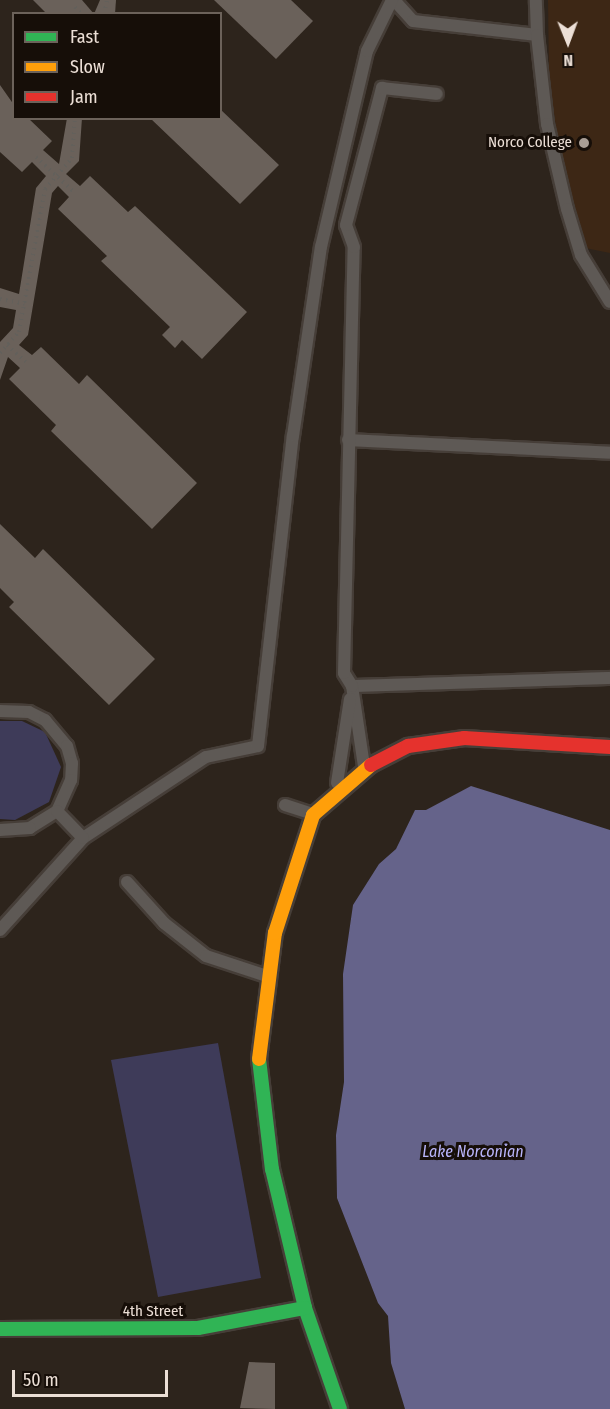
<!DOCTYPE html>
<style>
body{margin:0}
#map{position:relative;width:610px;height:1409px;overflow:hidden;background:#2d241c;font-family:"Fira Sans Condensed",sans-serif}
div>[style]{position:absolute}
.built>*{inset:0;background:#3d2715}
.green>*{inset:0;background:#3e3b59}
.water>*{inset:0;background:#65638a}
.building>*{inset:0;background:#6a615a}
.path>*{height:4px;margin-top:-2px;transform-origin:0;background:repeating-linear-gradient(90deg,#63605b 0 1.5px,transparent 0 6px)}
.roads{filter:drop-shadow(2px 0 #463e38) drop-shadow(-2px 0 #463e38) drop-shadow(0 2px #463e38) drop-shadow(0 -2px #463e38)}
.lane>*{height:12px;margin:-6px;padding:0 6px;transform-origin:6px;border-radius:6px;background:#5e5955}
.fast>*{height:14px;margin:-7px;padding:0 7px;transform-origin:7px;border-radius:7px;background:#30b455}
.slow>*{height:14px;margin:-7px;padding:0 7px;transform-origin:7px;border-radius:7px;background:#ff9f0a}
.jam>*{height:14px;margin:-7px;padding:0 7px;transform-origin:7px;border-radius:7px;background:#e5322d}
.dots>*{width:16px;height:16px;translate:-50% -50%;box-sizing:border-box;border:3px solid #160e08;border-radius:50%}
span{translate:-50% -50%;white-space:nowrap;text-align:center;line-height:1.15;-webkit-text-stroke:6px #160e08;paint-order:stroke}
.poi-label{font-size:15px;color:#ecdfd6}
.right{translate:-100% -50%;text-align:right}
.street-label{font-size:15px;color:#ecdfd6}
.water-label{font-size:16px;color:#b9b5fb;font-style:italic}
.legend{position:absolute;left:12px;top:12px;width:210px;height:108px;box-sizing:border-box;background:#160e08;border:2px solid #6c625a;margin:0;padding:8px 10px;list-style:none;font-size:18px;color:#ecdfd6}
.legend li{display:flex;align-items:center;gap:12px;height:30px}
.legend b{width:30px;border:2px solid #6c625a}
.north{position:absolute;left:538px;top:12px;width:60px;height:60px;-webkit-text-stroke:4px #160e08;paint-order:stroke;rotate:179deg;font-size:16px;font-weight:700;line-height:24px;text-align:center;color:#ecdfd6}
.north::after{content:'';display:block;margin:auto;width:21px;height:27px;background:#ecdfd6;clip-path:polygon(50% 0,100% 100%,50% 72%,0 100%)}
.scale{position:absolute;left:12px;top:1370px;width:156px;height:27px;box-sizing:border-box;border:3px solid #ecdfd6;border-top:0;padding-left:8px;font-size:18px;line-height:21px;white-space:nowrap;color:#ecdfd6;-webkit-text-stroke:4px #160e08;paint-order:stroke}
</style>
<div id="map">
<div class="built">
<i style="clip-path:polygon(548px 0,610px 0,610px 253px,585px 248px,561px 165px,549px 76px)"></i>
</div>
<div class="green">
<i style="clip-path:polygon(0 721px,22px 721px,45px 732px,61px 767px,49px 802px,15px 820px,0 819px)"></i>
<i style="clip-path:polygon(218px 1043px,261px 1278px,158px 1297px,111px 1060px)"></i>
</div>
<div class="water">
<i style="clip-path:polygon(471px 786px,610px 830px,610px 1409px,405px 1409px,391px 1363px,388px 1316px,378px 1303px,337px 1198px,336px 1135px,344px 1082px,343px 974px,353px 905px,379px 864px,396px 849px,415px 810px,426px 810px)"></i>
</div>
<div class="building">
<i style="clip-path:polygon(33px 0,82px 0,94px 14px,47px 14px)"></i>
<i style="clip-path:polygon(100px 0,116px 0,115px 14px,94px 14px)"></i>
<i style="clip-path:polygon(214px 0,291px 0,313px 21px,276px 59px)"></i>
<i style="clip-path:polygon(0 85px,14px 105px,14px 118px,28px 118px,52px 141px,43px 150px,59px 164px,67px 118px,82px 118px,79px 161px,66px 174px,80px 186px,90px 176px,128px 212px,135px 206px,247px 312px,202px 359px,182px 340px,175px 348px,162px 335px,170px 327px,101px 261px,107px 256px,58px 209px,69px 197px,58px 186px,52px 193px,28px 335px,19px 345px,32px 355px,41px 347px,79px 384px,87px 375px,197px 483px,152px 529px,51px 431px,56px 425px,9px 379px,20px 368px,8px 357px,0 380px,0 342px,13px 328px,16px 310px,0 307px,0 288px,19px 294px,36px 188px,46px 176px,32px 162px,22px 172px,0 152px)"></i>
<i style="clip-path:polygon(220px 109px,279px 165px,240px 204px,150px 118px,220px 118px)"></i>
<i style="clip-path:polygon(0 524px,35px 558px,43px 549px,155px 659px,109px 705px,9px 607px,14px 602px,0 588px)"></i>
<i style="clip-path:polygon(249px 1362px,275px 1363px,275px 1409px,240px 1408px)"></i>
</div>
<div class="path">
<i style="left:75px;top:7px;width:9px;rotate:49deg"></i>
<i style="left:104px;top:14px;width:14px;rotate:-78deg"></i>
<i style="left:36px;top:157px;width:52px;rotate:42.6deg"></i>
<i style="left:0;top:299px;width:25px;rotate:11deg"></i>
<i style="left:7px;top:345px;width:25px;rotate:42deg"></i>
<i style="left:0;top:353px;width:28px;rotate:-48deg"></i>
<i style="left:19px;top:332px;width:145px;rotate:-79.7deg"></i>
<i style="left:45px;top:189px;width:41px;rotate:-48.9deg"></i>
<i style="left:72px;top:158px;width:40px;rotate:-85.7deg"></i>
</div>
<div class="roads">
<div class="lane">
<i style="left:394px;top:0;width:28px;rotate:48deg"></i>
<i style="left:413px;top:21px;width:125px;rotate:6.4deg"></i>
<i style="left:537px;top:35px;width:35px;rotate:-92deg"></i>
<i style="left:537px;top:35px;width:90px;rotate:83.6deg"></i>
<i style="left:547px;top:124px;width:87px;rotate:76.8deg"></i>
<i style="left:567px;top:209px;width:48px;rotate:73.1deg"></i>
<i style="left:581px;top:255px;width:55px;rotate:58.3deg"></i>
<i style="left:348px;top:440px;width:262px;rotate:2.8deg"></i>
<i style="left:352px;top:686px;width:258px;rotate:-1.8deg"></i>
<i style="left:0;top:711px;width:29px;rotate:2deg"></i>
<i style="left:29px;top:712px;width:18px;rotate:27deg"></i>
<i style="left:45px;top:720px;width:34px;rotate:50deg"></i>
<i style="left:67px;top:746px;width:18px;rotate:74deg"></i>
<i style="left:72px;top:763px;width:17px;rotate:93deg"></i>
<i style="left:71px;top:780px;width:34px;rotate:114deg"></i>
<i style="left:57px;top:811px;width:32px;rotate:148deg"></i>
<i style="left:30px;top:828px;width:30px;rotate:176deg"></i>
<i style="left:364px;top:766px;width:81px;rotate:-98.5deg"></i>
<i style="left:352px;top:686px;width:15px;rotate:-122deg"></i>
<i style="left:344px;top:673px;width:426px;rotate:-88.7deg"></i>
<i style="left:354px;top:247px;width:23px;rotate:-110deg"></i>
<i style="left:346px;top:225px;width:142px;rotate:-75.3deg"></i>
<i style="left:382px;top:88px;width:55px;rotate:6.2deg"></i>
<i style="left:337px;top:783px;width:85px;rotate:-81.2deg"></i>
<i style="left:285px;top:805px;width:28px;rotate:18deg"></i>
<i style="left:83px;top:838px;width:147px;rotate:-33.4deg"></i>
<i style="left:206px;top:757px;width:53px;rotate:-11.9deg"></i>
<i style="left:258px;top:746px;width:312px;rotate:-83.6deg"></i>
<i style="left:293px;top:436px;width:191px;rotate:-81.6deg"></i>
<i style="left:321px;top:247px;width:201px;rotate:-76.8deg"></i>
<i style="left:367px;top:51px;width:57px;rotate:-63.9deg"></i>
<i style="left:127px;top:882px;width:55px;rotate:47.9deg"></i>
<i style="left:164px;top:923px;width:53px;rotate:38.2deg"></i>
<i style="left:206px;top:956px;width:64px;rotate:18.2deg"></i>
<i style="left:0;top:930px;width:124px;rotate:-47.9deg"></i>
<i style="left:83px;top:838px;width:37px;rotate:-134deg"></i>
</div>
<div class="fast">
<i style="left:259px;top:1059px;width:111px;rotate:83.3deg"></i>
<i style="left:272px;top:1169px;width:143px;rotate:76.6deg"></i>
<i style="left:305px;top:1308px;width:107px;rotate:70.9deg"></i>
<i style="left:0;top:1329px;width:198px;rotate:-0.3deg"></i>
<i style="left:198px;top:1328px;width:109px;rotate:-10.6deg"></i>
</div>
<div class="slow">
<i style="left:259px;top:1059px;width:127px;rotate:-82.8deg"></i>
<i style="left:275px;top:933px;width:124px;rotate:-72.1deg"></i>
<i style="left:313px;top:815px;width:77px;rotate:-40.8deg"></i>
</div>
<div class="jam">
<i style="left:371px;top:765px;width:42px;rotate:-27.2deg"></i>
<i style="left:408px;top:746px;width:57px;rotate:-8.1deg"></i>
<i style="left:464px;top:738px;width:146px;rotate:3.5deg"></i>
</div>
</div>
<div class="dots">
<i style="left:584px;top:143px;background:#a99e95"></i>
</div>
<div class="poi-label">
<span class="right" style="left:572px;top:143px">Norco College</span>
</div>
<div class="street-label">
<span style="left:153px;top:1312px">4th Street</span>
</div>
<div class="water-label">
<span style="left:473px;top:1152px">Lake Norconian</span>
</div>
<ul class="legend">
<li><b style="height:8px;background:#30b455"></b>Fast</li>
<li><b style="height:8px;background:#ff9f0a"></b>Slow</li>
<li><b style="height:8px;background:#e5322d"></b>Jam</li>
</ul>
<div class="north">N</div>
<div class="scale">50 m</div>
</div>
